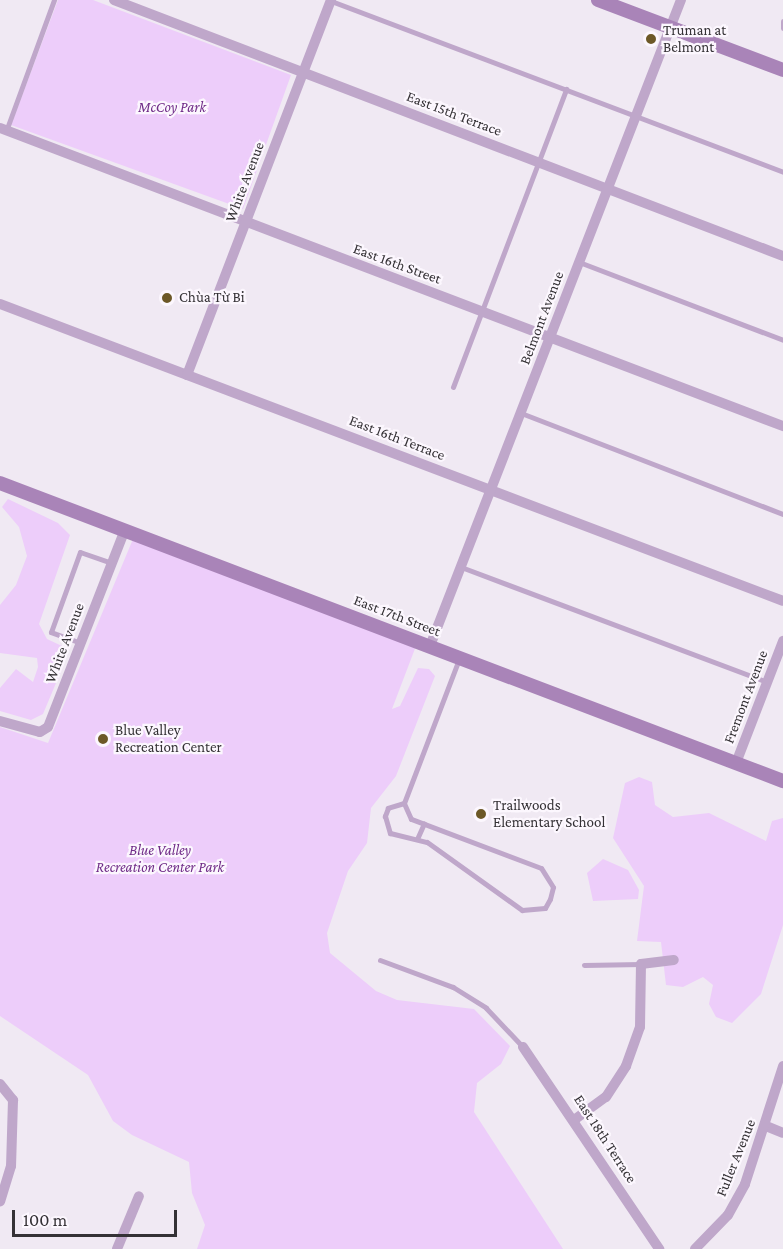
<!DOCTYPE html>
<meta charset="utf-8">
<style>
body{margin:0}
#map{position:relative;width:783px;height:1249px;overflow:hidden;background:#f0e9f3;font-family:"Crimson Pro",serif}
div>[style]{position:absolute}
.green>*{inset:0;background:#edcdfa}
.lane>*{height:5px;margin:-2.5px;padding:0 2.5px;transform-origin:2.5px;border-radius:2.5px;background:#bfa7ca}
.street>*{height:10px;margin:-5px;padding:0 5px;transform-origin:5px;border-radius:5px;background:#bfa7ca}
.secondary>*{height:14px;margin:-7px;padding:0 7px;transform-origin:7px;border-radius:7px;background:#a984b8}
.dots>*{width:16px;height:16px;translate:-50% -50%;box-sizing:border-box;border:3px solid #fcf7fe;border-radius:50%}
span{translate:-50% -50%;white-space:nowrap;text-align:center;line-height:1.15;-webkit-text-stroke:4.5px #fcf7fe;paint-order:stroke}
.poi-label{font-size:15px;color:#343135}
.left{translate:0 -50%;text-align:left}
.park-label{font-size:15px;color:#702c88;font-style:italic}
.street-label{font-size:15px;color:#343135}
.scale{position:absolute;left:12px;top:1210px;width:165px;height:27px;box-sizing:border-box;border:3px solid #343135;border-top:0;padding-left:8px;font-size:18px;line-height:21px;white-space:nowrap;color:#343135;-webkit-text-stroke:4px #fcf7fe;paint-order:stroke}
</style>
<div id="map">
<div class="green">
<i style="clip-path:polygon(58px 0,93px 0,291px 75px,243px 209px,11px 125px)"></i>
<i style="clip-path:polygon(8px 499px,58px 523px,70px 535px,39px 624px,47px 639px,62px 646px,64px 664px,43px 714px,31px 720px,0 711px,0 688px,16px 669px,33px 682px,38px 667px,37px 658px,0 653px,0 605px,16px 585px,27px 556px,19px 527px,2px 507px)"></i>
<i style="clip-path:polygon(133px 539px,416px 646px,392px 709px,400px 706px,418px 668px,429px 669px,435px 676px,396px 776px,371px 808px,367px 843px,348px 871px,327px 933px,330px 953px,376px 991px,397px 1000px,474px 1009px,510px 1046px,501px 1064px,477px 1083px,474px 1112px,563px 1249px,197px 1249px,205px 1225px,192px 1193px,189px 1162px,132px 1135px,113px 1121px,88px 1075px,0 1016px,0 727px,48px 743px)"></i>
<i style="clip-path:polygon(639px 777px,652px 782px,655px 805px,673px 817px,709px 813px,766px 841px,772px 821px,783px 818px,783px 925px,761px 994px,732px 1023px,716px 1017px,709px 1004px,713px 985px,703px 977px,683px 987px,666px 985px,661px 942px,637px 941px,644px 886px,613px 838px,625px 783px)"></i>
<i style="clip-path:polygon(603px 859px,628px 870px,639px 890px,638px 899px,593px 901px,587px 873px)"></i>
</div>
<div class="lane">
<i style="left:331px;top:1px;width:483px;rotate:20.7deg"></i>
<i style="left:783px;top:21px;width:7px;rotate:90deg"></i>
<i style="left:6px;top:131px;width:140px;rotate:-69.9deg"></i>
<i style="left:579px;top:262px;width:218px;rotate:20.9deg"></i>
<i style="left:453px;top:387px;width:319px;rotate:-69.2deg"></i>
<i style="left:521px;top:413px;width:281px;rotate:21.1deg"></i>
<i style="left:461px;top:567px;width:327px;rotate:20.6deg"></i>
<i style="left:81px;top:643px;width:32px;rotate:-160deg"></i>
<i style="left:51px;top:632px;width:85px;rotate:-70.1deg"></i>
<i style="left:80px;top:552px;width:34px;rotate:19deg"></i>
<i style="left:404px;top:803px;width:17px;rotate:163deg"></i>
<i style="left:388px;top:808px;width:9px;rotate:111deg"></i>
<i style="left:385px;top:816px;width:18px;rotate:74deg"></i>
<i style="left:390px;top:833px;width:38px;rotate:14deg"></i>
<i style="left:427px;top:842px;width:117px;rotate:35.6deg"></i>
<i style="left:522px;top:910px;width:23px;rotate:-5deg"></i>
<i style="left:545px;top:908px;width:10px;rotate:-61deg"></i>
<i style="left:550px;top:899px;width:12px;rotate:-76deg"></i>
<i style="left:553px;top:887px;width:22px;rotate:-122deg"></i>
<i style="left:541px;top:868px;width:139px;rotate:-159.3deg"></i>
<i style="left:411px;top:819px;width:17px;rotate:-114deg"></i>
<i style="left:404px;top:803px;width:154px;rotate:-69.1deg"></i>
<i style="left:417px;top:839px;width:17px;rotate:-66deg"></i>
<i style="left:380px;top:960px;width:78px;rotate:20.3deg"></i>
<i style="left:453px;top:987px;width:39px;rotate:32deg"></i>
<i style="left:486px;top:1008px;width:54px;rotate:46.5deg"></i>
<i style="left:584px;top:965px;width:57px;rotate:-1deg"></i>
</div>
<div class="street">
<i style="left:114px;top:0;width:716px;rotate:20.94deg"></i>
<i style="left:0;top:128px;width:838px;rotate:20.84deg"></i>
<i style="left:0;top:304px;width:837px;rotate:20.77deg"></i>
<i style="left:187px;top:375px;width:402px;rotate:-69deg"></i>
<i style="left:430px;top:646px;width:693px;rotate:-68.77deg"></i>
<i style="left:0;top:721px;width:41px;rotate:15.4deg"></i>
<i style="left:40px;top:732px;width:9px;rotate:-32deg"></i>
<i style="left:48px;top:727px;width:212px;rotate:-68.7deg"></i>
<i style="left:736px;top:763px;width:131px;rotate:-68.9deg"></i>
<i style="left:523px;top:1047px;width:244px;rotate:56deg"></i>
<i style="left:0;top:1084px;width:21px;rotate:51deg"></i>
<i style="left:13px;top:1100px;width:66px;rotate:91.7deg"></i>
<i style="left:11px;top:1166px;width:37px;rotate:107deg"></i>
<i style="left:574px;top:1120px;width:39px;rotate:-36deg"></i>
<i style="left:606px;top:1097px;width:37px;rotate:-57deg"></i>
<i style="left:626px;top:1066px;width:41px;rotate:-70.3deg"></i>
<i style="left:640px;top:1027px;width:63px;rotate:-89.1deg"></i>
<i style="left:641px;top:964px;width:33px;rotate:-7deg"></i>
<i style="left:766px;top:1126px;width:18px;rotate:22deg"></i>
<i style="left:117px;top:1249px;width:57px;rotate:-67.5deg"></i>
<i style="left:695px;top:1249px;width:47px;rotate:-45.9deg"></i>
<i style="left:728px;top:1215px;width:35px;rotate:-61deg"></i>
<i style="left:745px;top:1184px;width:124px;rotate:-72.1deg"></i>
</div>
<div class="secondary">
<i style="left:598px;top:0;width:198px;rotate:20.7deg"></i>
<i style="left:0;top:483px;width:838px;rotate:20.84deg"></i>
</div>
<div class="dots">
<i style="left:651px;top:39px;background:#6c5827"></i>
<i style="left:167px;top:298px;background:#6c5827"></i>
<i style="left:103px;top:739px;background:#6c5827"></i>
<i style="left:481px;top:814px;background:#6c5827"></i>
</div>
<div class="poi-label">
<span class="left" style="left:663px;top:39px">Truman at<br>Belmont</span>
<span class="left" style="left:179px;top:298px">Chùa Từ Bi</span>
<span class="left" style="left:115px;top:739px">Blue Valley<br>Recreation Center</span>
<span class="left" style="left:493px;top:814px">Trailwoods<br>Elementary School</span>
</div>
<div class="park-label">
<span style="left:172px;top:108px">McCoy Park</span>
<span style="left:160px;top:859px">Blue Valley<br>Recreation Center Park</span>
</div>
<div class="street-label">
<span style="left:454px;top:114px;rotate:21deg">East 15th Terrace</span>
<span style="left:245px;top:182px;rotate:-69deg">White Avenue</span>
<span style="left:397px;top:264px;rotate:20deg">East 16th Street</span>
<span style="left:542px;top:318px;rotate:-69deg">Belmont Avenue</span>
<span style="left:397px;top:438px;rotate:21deg">East 16th Terrace</span>
<span style="left:397px;top:616px;rotate:21deg">East 17th Street</span>
<span style="left:65px;top:643px;rotate:-69deg">White Avenue</span>
<span style="left:746px;top:697px;rotate:-69deg">Fremont Avenue</span>
<span style="left:605px;top:1139px;rotate:57deg">East 18th Terrace</span>
<span style="left:736px;top:1158px;rotate:-68deg">Fuller Avenue</span>
</div>
<div class="scale">100 m</div>
</div>
